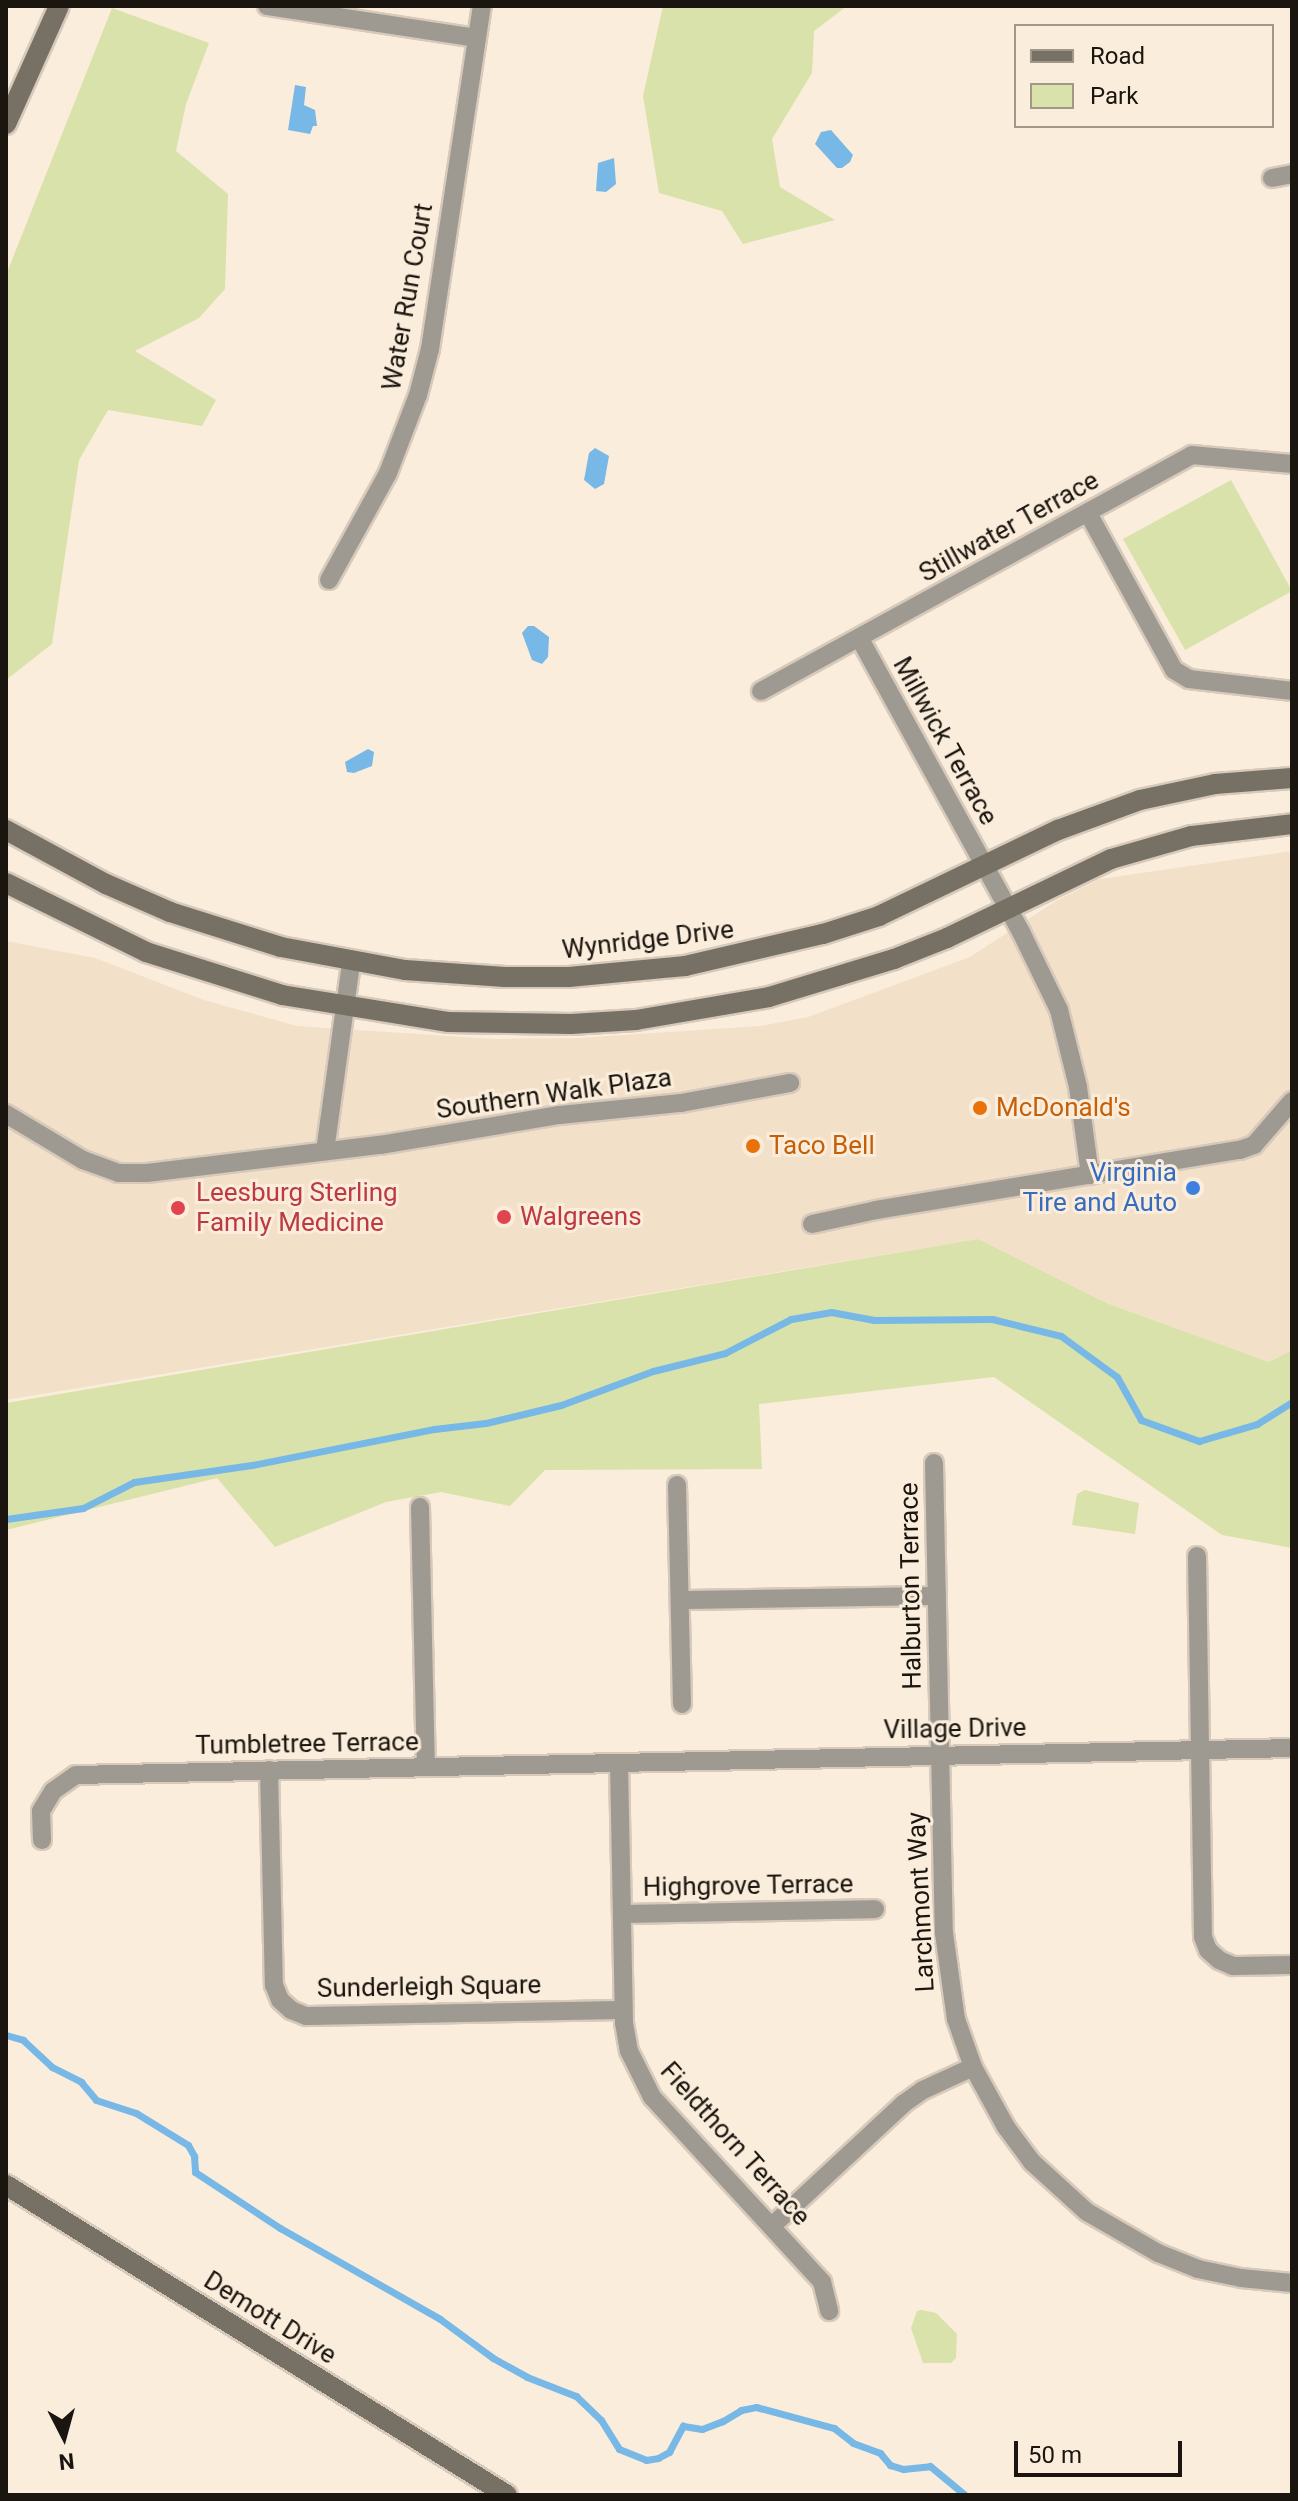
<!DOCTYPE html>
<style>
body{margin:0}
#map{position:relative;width:1298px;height:2501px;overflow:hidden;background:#fbeddc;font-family:Roboto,sans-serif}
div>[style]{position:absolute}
.built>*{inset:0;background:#f3e0c8}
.green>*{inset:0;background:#d9e2aa}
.water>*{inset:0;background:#77b8e7}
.stream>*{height:7px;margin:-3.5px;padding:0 3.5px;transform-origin:3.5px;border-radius:3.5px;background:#77b8e7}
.roads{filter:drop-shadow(2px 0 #d7cabb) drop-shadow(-2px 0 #d7cabb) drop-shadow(0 2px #d7cabb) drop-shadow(0 -2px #d7cabb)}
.street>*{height:18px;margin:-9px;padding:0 9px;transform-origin:9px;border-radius:9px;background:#9e9a92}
.secondary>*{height:20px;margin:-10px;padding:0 10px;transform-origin:10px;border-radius:10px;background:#777165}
.dots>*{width:22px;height:22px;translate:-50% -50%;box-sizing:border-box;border:4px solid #fbeddc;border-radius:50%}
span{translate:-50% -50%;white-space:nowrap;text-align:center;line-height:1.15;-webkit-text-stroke:6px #fbeddc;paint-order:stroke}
.street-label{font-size:26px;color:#1a150f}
.food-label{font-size:26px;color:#c56008}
.left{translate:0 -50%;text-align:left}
.shop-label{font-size:26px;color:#366cbe}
.right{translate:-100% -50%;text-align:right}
.health-label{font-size:26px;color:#be3a42}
.frame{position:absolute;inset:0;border:8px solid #1a150f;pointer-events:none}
.legend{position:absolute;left:1014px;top:24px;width:260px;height:104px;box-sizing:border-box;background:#fbeddc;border:2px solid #a1978a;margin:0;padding:10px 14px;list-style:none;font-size:24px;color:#1a150f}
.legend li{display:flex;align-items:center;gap:16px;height:40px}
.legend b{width:40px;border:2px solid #a1978a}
.north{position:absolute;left:24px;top:2397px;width:80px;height:80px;-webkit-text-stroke:6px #fbeddc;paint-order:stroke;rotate:174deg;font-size:22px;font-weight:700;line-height:32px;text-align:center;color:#1a150f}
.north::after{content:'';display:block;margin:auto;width:28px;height:36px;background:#1a150f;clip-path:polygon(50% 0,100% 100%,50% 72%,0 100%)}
.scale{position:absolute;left:1014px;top:2441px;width:168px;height:36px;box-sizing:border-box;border:4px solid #1a150f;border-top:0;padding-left:10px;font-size:24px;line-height:28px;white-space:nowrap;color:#1a150f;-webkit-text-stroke:6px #fbeddc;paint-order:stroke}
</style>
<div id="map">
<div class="built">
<i style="clip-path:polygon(1292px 851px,1292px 1350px,1269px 1362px,1109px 1304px,978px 1239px,6px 1400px,6px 941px,95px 958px,204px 1000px,297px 1026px,494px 1039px,578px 1038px,760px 1026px,808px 1017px,970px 957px,1056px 901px,1100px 879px)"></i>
</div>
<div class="green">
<i style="clip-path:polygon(663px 6px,847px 6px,814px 31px,812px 73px,772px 139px,780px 187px,835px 220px,743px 244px,722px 211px,659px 193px,643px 96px)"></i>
<i style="clip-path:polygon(112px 8px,209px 43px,186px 104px,176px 151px,228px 194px,225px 289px,199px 318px,135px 351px,216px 400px,202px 426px,108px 410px,79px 460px,52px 644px,6px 680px,6px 275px)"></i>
<i style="clip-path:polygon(1231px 480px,1292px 591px,1185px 650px,1123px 539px)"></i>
<i style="clip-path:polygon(978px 1239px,1109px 1304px,1269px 1362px,1292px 1350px,1292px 1548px,1222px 1535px,994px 1377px,759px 1404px,762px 1469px,545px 1470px,510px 1506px,441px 1492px,386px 1502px,275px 1547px,217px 1478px,6px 1530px,6px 1403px)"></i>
<i style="clip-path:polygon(1085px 1490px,1139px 1503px,1135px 1534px,1072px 1525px,1077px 1494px)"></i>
<i style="clip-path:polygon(922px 2310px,936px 2313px,957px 2334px,956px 2358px,951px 2363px,923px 2363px,911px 2328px,917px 2311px)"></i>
</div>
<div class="water">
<i style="clip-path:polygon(295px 85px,306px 87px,304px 105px,315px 110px,317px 126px,313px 126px,310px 134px,288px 130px)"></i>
<i style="clip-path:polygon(831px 130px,853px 155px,850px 162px,842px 168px,837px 168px,815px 144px,821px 132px)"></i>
<i style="clip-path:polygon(614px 158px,616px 184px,606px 192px,596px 191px,598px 163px)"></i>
<i style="clip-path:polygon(595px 448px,609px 456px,604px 484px,595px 489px,584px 480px,589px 453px)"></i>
<i style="clip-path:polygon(528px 626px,534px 626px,549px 637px,548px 657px,542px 664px,532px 660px,522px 633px)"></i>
<i style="clip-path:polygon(368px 749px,374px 752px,372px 766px,354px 773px,347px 772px,345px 762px)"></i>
</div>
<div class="stream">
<i style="left:6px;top:1519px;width:78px;rotate:-8.1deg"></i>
<i style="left:83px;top:1508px;width:57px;rotate:-27deg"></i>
<i style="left:134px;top:1482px;width:119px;rotate:-8.2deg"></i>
<i style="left:252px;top:1465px;width:186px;rotate:-11.2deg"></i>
<i style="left:434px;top:1429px;width:52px;rotate:-6.6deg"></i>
<i style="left:486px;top:1423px;width:77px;rotate:-13.5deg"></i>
<i style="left:561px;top:1405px;width:98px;rotate:-20.3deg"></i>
<i style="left:653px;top:1371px;width:74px;rotate:-14deg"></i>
<i style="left:725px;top:1353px;width:74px;rotate:-27.3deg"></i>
<i style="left:791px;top:1319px;width:41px;rotate:-9.9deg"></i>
<i style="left:831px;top:1312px;width:44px;rotate:10.5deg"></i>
<i style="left:874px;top:1320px;width:118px;rotate:-0.5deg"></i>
<i style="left:992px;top:1319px;width:71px;rotate:13.8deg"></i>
<i style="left:1061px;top:1336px;width:69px;rotate:36.2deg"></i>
<i style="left:1117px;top:1377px;width:49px;rotate:60.8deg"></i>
<i style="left:1141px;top:1420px;width:62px;rotate:19.9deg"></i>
<i style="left:1199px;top:1441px;width:60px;rotate:-16.3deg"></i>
<i style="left:1257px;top:1424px;width:41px;rotate:-32.2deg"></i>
<i style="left:6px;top:2035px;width:18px;rotate:16deg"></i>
<i style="left:23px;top:2040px;width:40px;rotate:43deg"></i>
<i style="left:52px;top:2067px;width:33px;rotate:27deg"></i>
<i style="left:81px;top:2082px;width:23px;rotate:50deg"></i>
<i style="left:96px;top:2100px;width:42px;rotate:18deg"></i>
<i style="left:136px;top:2113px;width:61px;rotate:31.6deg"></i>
<i style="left:188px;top:2145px;width:13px;rotate:61deg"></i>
<i style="left:194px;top:2156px;width:16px;rotate:86deg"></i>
<i style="left:195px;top:2172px;width:102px;rotate:33.4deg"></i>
<i style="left:280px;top:2228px;width:184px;rotate:29.6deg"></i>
<i style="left:440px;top:2319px;width:66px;rotate:36.3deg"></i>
<i style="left:493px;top:2358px;width:39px;rotate:29deg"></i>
<i style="left:527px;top:2377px;width:53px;rotate:21.2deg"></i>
<i style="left:576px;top:2396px;width:35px;rotate:44deg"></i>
<i style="left:601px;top:2420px;width:34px;rotate:58deg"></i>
<i style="left:619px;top:2449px;width:29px;rotate:22deg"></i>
<i style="left:646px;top:2460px;width:12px;rotate:-9deg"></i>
<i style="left:658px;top:2458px;width:13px;rotate:-29deg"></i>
<i style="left:669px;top:2452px;width:30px;rotate:-62deg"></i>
<i style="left:683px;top:2426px;width:19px;rotate:9deg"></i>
<i style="left:702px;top:2429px;width:22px;rotate:-21deg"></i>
<i style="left:723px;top:2421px;width:21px;rotate:-31deg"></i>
<i style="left:741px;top:2410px;width:15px;rotate:-11deg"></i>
<i style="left:756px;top:2407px;width:81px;rotate:15.1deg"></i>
<i style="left:834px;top:2428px;width:24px;rotate:38deg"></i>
<i style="left:853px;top:2443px;width:29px;rotate:20deg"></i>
<i style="left:880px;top:2453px;width:16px;rotate:50deg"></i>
<i style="left:890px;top:2465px;width:14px;rotate:17deg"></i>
<i style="left:903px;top:2469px;width:27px;rotate:-6deg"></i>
<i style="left:930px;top:2466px;width:45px;rotate:39.6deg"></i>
</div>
<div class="roads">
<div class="street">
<i style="left:267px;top:6px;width:212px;rotate:8.7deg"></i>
<i style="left:1272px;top:178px;width:20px;rotate:-11deg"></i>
<i style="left:1088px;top:513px;width:179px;rotate:61.3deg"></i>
<i style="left:1174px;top:670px;width:17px;rotate:31deg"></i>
<i style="left:1189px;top:679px;width:104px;rotate:6.6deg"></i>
<i style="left:329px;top:580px;width:122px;rotate:-61.1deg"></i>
<i style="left:388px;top:473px;width:84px;rotate:-69deg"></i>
<i style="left:418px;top:395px;width:48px;rotate:-75.4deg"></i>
<i style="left:430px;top:349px;width:347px;rotate:-81.4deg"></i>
<i style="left:860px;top:639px;width:334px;rotate:61.2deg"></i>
<i style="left:1021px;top:932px;width:87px;rotate:64deg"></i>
<i style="left:1059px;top:1010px;width:79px;rotate:76.1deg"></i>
<i style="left:1078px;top:1087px;width:89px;rotate:82.2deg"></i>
<i style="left:761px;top:691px;width:491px;rotate:-28.7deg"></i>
<i style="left:1192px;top:455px;width:100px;rotate:5.1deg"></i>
<i style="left:6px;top:1114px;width:90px;rotate:30.9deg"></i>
<i style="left:83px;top:1160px;width:37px;rotate:20deg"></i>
<i style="left:118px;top:1173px;width:29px"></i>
<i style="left:147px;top:1173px;width:235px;rotate:-6.9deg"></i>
<i style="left:380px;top:1145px;width:182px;rotate:-9.5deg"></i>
<i style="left:560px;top:1115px;width:122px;rotate:-5.7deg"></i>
<i style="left:681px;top:1103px;width:111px;rotate:-10.4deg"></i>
<i style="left:325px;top:1151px;width:190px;rotate:-82.1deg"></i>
<i style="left:812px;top:1224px;width:66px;rotate:-12.3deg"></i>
<i style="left:876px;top:1210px;width:369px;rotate:-9.4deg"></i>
<i style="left:1240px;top:1150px;width:15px;rotate:-20deg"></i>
<i style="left:1254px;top:1145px;width:58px;rotate:-49.2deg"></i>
<i style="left:934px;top:1463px;width:470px;rotate:88.8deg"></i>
<i style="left:944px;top:1933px;width:87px;rotate:82.1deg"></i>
<i style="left:956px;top:2019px;width:51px;rotate:70.5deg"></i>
<i style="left:973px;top:2067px;width:68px;rotate:61.2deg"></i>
<i style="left:1006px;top:2127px;width:44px;rotate:53.4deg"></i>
<i style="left:1032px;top:2162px;width:74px;rotate:42.3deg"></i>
<i style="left:1087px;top:2212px;width:82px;rotate:30deg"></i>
<i style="left:1158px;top:2253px;width:43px;rotate:21.8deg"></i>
<i style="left:1198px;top:2269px;width:44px;rotate:11.8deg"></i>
<i style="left:1241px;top:2278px;width:51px;rotate:5.6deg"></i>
<i style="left:677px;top:1485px;width:219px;rotate:88.7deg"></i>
<i style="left:420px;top:1507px;width:260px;rotate:88.7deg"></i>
<i style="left:1197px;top:1556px;width:381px;rotate:89.1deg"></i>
<i style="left:1203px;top:1937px;width:14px;rotate:69deg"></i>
<i style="left:1208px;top:1950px;width:15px;rotate:42deg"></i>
<i style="left:1219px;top:1960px;width:15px;rotate:23deg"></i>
<i style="left:1233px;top:1966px;width:59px;rotate:-1deg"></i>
<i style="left:681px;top:1600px;width:256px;rotate:-0.9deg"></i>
<i style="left:619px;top:1763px;width:260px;rotate:88.9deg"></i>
<i style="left:624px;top:2023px;width:28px;rotate:80deg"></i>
<i style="left:629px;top:2051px;width:51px;rotate:63.4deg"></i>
<i style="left:652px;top:2097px;width:251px;rotate:47.4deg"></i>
<i style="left:822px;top:2282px;width:30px;rotate:76deg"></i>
<i style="left:269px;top:1770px;width:215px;rotate:88.7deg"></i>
<i style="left:274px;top:1985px;width:16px;rotate:68deg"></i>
<i style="left:280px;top:2000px;width:15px;rotate:42deg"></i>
<i style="left:291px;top:2010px;width:16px;rotate:22deg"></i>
<i style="left:306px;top:2016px;width:317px;rotate:-1.1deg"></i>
<i style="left:42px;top:1840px;width:29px;rotate:-92deg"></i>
<i style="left:41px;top:1811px;width:23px;rotate:-59deg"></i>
<i style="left:53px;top:1791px;width:28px;rotate:-35deg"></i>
<i style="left:76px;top:1775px;width:1216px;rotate:-1.27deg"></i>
<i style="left:622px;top:1914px;width:253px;rotate:-1.1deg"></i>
<i style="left:773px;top:2225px;width:178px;rotate:-42.9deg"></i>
<i style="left:903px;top:2104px;width:24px;rotate:-35deg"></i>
<i style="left:923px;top:2090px;width:55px;rotate:-24.7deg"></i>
</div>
<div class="secondary">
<i style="left:6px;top:124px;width:129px;rotate:-65.8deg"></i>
<i style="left:6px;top:830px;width:114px;rotate:28.4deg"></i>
<i style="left:106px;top:884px;width:70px;rotate:23.6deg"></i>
<i style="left:170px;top:912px;width:116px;rotate:17.5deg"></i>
<i style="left:281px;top:947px;width:126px;rotate:10.5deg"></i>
<i style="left:405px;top:970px;width:100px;rotate:4deg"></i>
<i style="left:505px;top:977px;width:64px"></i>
<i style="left:569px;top:977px;width:117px;rotate:-5.4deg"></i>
<i style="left:685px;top:966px;width:142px;rotate:-13.1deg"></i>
<i style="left:823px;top:934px;width:59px;rotate:-17.8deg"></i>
<i style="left:879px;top:916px;width:199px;rotate:-25.7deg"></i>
<i style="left:1058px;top:830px;width:87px;rotate:-20.1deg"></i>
<i style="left:1140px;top:800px;width:77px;rotate:-12deg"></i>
<i style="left:1215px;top:784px;width:77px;rotate:-4.5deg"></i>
<i style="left:6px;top:883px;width:156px;rotate:26.2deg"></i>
<i style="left:146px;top:952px;width:143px;rotate:17.5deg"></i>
<i style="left:282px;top:995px;width:169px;rotate:9.2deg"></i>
<i style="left:449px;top:1022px;width:122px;rotate:0.9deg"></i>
<i style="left:571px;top:1024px;width:65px;rotate:-3.5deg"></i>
<i style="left:636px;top:1020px;width:135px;rotate:-9.8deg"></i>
<i style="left:769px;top:997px;width:131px;rotate:-16.9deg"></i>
<i style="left:894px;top:959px;width:57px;rotate:-21.6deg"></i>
<i style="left:947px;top:938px;width:182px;rotate:-25.7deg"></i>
<i style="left:1111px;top:859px;width:84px;rotate:-15.9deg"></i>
<i style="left:1192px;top:836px;width:101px;rotate:-6.8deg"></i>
<i style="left:6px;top:2185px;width:589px;rotate:31.75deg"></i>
</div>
</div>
<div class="dots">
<i style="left:980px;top:1108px;background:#e8710a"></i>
<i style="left:753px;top:1146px;background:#e8710a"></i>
<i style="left:1193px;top:1188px;background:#3f7fe0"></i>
<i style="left:178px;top:1208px;background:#e0444e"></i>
<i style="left:504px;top:1217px;background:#e0444e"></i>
</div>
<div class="street-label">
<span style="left:408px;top:297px;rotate:-80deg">Water Run Court</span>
<span style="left:1009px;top:527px;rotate:-29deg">Stillwater Terrace</span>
<span style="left:945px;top:741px;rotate:61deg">Millwick Terrace</span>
<span style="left:648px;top:940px;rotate:-7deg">Wynridge Drive</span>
<span style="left:554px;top:1094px;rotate:-8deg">Southern Walk Plaza</span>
<span style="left:911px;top:1586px;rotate:-91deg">Halburton Terrace</span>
<span style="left:955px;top:1729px;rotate:-1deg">Village Drive</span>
<span style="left:307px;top:1744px;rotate:-1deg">Tumbletree Terrace</span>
<span style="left:748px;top:1886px;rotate:-1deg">Highgrove Terrace</span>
<span style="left:921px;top:1902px;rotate:-93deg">Larchmont Way</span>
<span style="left:429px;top:1987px;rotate:-1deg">Sunderleigh Square</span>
<span style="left:735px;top:2144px;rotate:48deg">Fieldthorn Terrace</span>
<span style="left:270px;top:2318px;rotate:32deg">Demott Drive</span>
</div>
<div class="food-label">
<span class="left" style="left:996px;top:1108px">McDonald's</span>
<span class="left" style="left:769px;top:1146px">Taco Bell</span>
</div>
<div class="shop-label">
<span class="right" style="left:1177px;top:1188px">Virginia<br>Tire and Auto</span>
</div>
<div class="health-label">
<span class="left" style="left:196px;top:1208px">Leesburg Sterling<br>Family Medicine</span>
<span class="left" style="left:520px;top:1217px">Walgreens</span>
</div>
<div class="frame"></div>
<ul class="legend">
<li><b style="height:10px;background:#777165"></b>Road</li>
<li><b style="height:22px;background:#d9e2aa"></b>Park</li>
</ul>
<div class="north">N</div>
<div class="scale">50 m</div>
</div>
